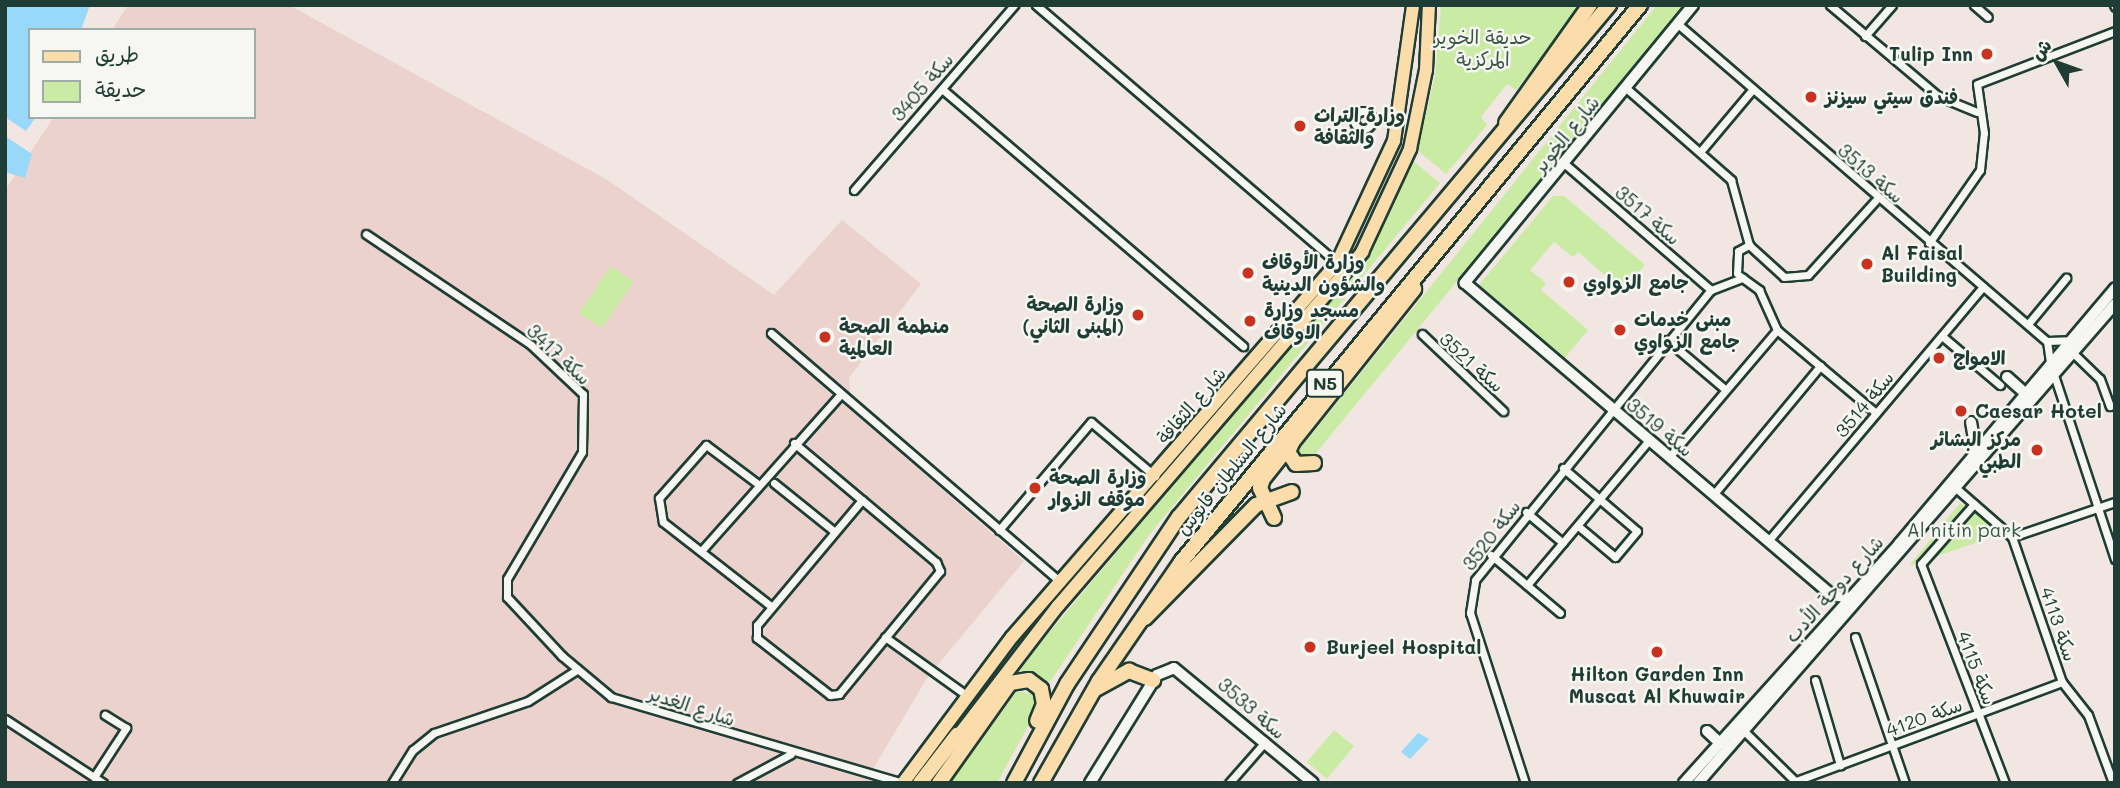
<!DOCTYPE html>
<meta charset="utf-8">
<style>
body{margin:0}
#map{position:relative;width:2120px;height:788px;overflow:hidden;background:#f1e6e1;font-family:Mali,"Playpen Sans Arabic",sans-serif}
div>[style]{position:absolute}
.built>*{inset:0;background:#ecd2cd}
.green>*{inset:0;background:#caeba4}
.water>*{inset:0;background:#98d8f9}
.roads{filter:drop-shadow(2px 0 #1f3d34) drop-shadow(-2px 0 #1f3d34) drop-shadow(0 2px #1f3d34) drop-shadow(0 -2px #1f3d34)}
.street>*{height:7px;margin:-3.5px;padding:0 3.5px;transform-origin:3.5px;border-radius:3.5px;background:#f6f6f2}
.street>.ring{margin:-3.5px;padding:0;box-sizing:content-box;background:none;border:7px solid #f6f6f2;border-radius:50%}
.secondary>*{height:10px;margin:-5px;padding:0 5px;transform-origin:5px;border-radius:5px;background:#f6f6f2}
.primary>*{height:12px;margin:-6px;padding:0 6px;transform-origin:6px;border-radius:6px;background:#faddab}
.highway>*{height:14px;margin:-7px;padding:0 7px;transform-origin:7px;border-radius:7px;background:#faddab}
.dots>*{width:19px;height:19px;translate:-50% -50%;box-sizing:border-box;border:4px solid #f6f6f2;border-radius:50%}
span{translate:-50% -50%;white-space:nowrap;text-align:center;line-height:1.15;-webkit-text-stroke:5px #f6f6f2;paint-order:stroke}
.shield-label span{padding:2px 5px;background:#f6f6f2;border:2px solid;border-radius:5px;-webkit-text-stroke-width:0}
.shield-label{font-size:18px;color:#1f3d34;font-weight:700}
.park-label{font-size:19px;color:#395745}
.poi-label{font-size:19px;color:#1f3d34;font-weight:700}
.right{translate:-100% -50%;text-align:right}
.left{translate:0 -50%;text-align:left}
.street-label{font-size:19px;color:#1f3d34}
.frame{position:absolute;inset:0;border:7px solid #1f3d34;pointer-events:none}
.legend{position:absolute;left:28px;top:28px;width:228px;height:91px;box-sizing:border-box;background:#f6f6f2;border:2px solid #a0aca6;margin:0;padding:9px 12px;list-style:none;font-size:21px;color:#1f3d34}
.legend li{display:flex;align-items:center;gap:14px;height:35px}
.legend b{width:35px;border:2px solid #a0aca6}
.north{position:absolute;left:2022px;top:28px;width:70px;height:70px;-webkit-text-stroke:5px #f6f6f2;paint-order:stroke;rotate:310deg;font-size:19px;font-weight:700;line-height:28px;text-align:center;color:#1f3d34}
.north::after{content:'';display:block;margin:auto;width:24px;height:32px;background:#1f3d34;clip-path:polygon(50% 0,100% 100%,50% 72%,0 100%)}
</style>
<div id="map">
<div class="built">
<i style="clip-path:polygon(128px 5px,289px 5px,606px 179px,774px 295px,842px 220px,921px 284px,849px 378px,852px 411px,1024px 561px,927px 678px,869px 776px,886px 783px,5px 783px,5px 190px,54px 117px,254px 117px,254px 30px,112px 30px)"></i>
</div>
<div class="green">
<i style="clip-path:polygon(1441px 5px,1583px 5px,1516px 90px,1507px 84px,1481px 117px,1487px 125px,1446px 174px,1417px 150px,1435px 76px)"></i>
<i style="clip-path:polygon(1657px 5px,1684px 5px,1311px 459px,1295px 455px)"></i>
<i style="clip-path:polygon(1412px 160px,1440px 183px,1149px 535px,1050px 682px,1016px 672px,1371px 250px)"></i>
<i style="clip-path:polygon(1553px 196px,1564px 196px,1645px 265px,1623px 291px,1578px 252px,1573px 257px,1554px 242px,1530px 270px,1546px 283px,1541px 290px,1588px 330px,1562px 361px,1479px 285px)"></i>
<i style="clip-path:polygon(611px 266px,634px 282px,602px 328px,579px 313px)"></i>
<i style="clip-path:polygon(1960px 503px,1995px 525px,1995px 536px,1909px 566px)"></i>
<i style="clip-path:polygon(1017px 691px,1033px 694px,1038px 708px,997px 783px,950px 783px)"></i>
<i style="clip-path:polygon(1334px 730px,1354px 746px,1327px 779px,1307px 762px)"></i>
</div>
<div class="water">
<i style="clip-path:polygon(5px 5px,90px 5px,81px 30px,30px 30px,30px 117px,36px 117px,26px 131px,5px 117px)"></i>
<i style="clip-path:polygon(5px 136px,32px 154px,25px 178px,5px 172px)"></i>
<i style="clip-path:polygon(1418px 733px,1429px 739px,1410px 759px,1401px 752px)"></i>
</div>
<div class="roads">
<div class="street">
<i style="left:1036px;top:5px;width:396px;rotate:40.6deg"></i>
<i style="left:1830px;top:5px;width:141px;rotate:40.1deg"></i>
<i style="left:1938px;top:96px;width:42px;rotate:22.3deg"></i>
<i style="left:1974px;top:5px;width:18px;rotate:41deg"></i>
<i style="left:2114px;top:5px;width:2px;rotate:63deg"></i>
<i style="left:1679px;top:25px;width:485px;rotate:40.7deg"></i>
<i style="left:2047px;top:341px;width:22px;rotate:82deg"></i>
<i style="left:1865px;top:36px;width:41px;rotate:-48.9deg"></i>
<i style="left:1626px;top:88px;width:140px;rotate:41.2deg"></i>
<i style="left:1731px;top:180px;width:67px;rotate:74.5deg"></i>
<i style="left:942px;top:89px;width:396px;rotate:40.5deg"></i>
<i class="ring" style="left:1354px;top:111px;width:11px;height:11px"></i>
<i style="left:1700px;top:152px;width:81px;rotate:-50deg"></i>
<i style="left:1565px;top:164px;width:193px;rotate:40.8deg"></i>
<i style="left:854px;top:190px;width:245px;rotate:-49.1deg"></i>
<i style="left:366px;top:234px;width:199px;rotate:33.9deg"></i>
<i style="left:531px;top:345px;width:71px;rotate:43.3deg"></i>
<i style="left:583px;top:394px;width:58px;rotate:91deg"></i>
<i style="left:582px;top:452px;width:147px;rotate:120.6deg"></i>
<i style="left:507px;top:579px;width:18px;rotate:90deg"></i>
<i style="left:507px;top:597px;width:81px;rotate:47deg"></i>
<i style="left:562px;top:656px;width:64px;rotate:39.9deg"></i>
<i style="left:611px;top:697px;width:304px;rotate:16.4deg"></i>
<i style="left:1929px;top:243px;width:89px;rotate:-55.1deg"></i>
<i style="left:1980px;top:170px;width:37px;rotate:-84deg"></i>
<i style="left:1984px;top:133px;width:49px;rotate:-98.1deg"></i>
<i style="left:1977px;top:84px;width:148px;rotate:-21deg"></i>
<i style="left:1737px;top:273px;width:22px;rotate:-87deg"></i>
<i style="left:1738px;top:251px;width:13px;rotate:-29deg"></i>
<i style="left:1749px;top:245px;width:47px;rotate:42.4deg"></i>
<i style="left:1784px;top:277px;width:24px;rotate:-5deg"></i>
<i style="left:1808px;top:275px;width:101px;rotate:-47.8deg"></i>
<i style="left:1740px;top:276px;width:24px;rotate:36deg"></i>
<i style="left:1759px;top:290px;width:44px;rotate:65.8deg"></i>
<i style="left:1777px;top:330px;width:129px;rotate:40deg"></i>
<i style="left:2028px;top:324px;width:60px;rotate:-50.4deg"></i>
<i style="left:771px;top:333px;width:381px;rotate:40.7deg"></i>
<i style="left:1422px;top:334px;width:112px;rotate:43.5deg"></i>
<i style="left:1942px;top:336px;width:76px;rotate:40.2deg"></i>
<i style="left:1667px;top:340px;width:77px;rotate:40.3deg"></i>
<i style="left:2047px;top:341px;width:23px;rotate:-2deg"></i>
<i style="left:2073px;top:353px;width:37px;rotate:44deg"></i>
<i style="left:2100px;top:379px;width:29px;rotate:70deg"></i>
<i style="left:2054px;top:375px;width:194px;rotate:71.7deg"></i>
<i style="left:794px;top:443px;width:89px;rotate:40deg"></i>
<i style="left:862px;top:500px;width:97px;rotate:40deg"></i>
<i style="left:936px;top:562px;width:10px;rotate:66deg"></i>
<i style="left:940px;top:571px;width:159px;rotate:129.4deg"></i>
<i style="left:839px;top:694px;width:9px;rotate:174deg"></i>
<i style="left:830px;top:695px;width:93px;rotate:-142deg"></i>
<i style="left:757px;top:638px;width:13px;rotate:-90deg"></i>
<i style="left:757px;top:625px;width:163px;rotate:-50deg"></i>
<i style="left:1669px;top:457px;width:167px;rotate:-49.6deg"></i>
<i style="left:1563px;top:468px;width:97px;rotate:40.4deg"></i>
<i style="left:1637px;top:531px;width:34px;rotate:130deg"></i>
<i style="left:1615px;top:557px;width:48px;rotate:-140deg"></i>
<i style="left:774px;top:483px;width:78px;rotate:38.8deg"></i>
<i style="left:758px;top:484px;width:65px;rotate:-143.1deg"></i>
<i style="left:706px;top:445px;width:71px;rotate:131.6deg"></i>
<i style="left:659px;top:498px;width:24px;rotate:81deg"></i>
<i style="left:663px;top:522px;width:137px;rotate:37.9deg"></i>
<i style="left:1957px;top:489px;width:73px;rotate:41.1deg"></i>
<i style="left:2012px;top:537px;width:153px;rotate:71deg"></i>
<i style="left:2062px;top:682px;width:42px;rotate:51.8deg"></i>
<i style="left:2088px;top:715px;width:72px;rotate:69.8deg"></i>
<i style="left:1713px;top:495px;width:168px;rotate:-50.3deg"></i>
<i style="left:1974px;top:504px;width:80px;rotate:131.5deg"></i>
<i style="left:1921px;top:564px;width:235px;rotate:69deg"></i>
<i style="left:1526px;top:512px;width:48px;rotate:40deg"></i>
<i style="left:999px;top:530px;width:142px;rotate:-49.6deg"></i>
<i style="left:1091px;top:422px;width:84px;rotate:40.2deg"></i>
<i style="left:2012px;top:537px;width:109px;rotate:-18.8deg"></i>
<i style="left:1768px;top:541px;width:333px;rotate:-49.8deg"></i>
<i style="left:702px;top:550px;width:209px;rotate:-48.3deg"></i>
<i style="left:1491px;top:555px;width:90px;rotate:40deg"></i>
<i style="left:1527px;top:585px;width:189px;rotate:-49.9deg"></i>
<i style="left:885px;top:637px;width:100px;rotate:35.6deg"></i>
<i style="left:1855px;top:637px;width:154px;rotate:71.1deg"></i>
<i style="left:1815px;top:680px;width:89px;rotate:73.6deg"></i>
<i style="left:5px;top:719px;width:117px;rotate:33.1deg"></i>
<i style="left:1744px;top:731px;width:74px;rotate:44.5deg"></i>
<i style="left:94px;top:777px;width:59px;rotate:-56.9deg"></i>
<i style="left:126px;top:728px;width:25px;rotate:-148deg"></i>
<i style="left:1796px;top:781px;width:284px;rotate:-20.4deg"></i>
<i style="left:392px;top:783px;width:39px;rotate:-58deg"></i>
<i style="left:413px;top:750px;width:27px;rotate:-39deg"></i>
<i style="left:434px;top:733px;width:99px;rotate:-18.8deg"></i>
<i style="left:528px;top:701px;width:59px;rotate:-32.6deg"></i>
<i style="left:737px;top:783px;width:61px;rotate:-28.2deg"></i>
<i style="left:1229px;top:783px;width:55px;rotate:-48.7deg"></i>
<i style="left:1525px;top:783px;width:179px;rotate:-107.9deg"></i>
<i style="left:1470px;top:613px;width:33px;rotate:-81deg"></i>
<i style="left:1475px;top:580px;width:374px;rotate:-50.9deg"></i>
<i style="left:1711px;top:290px;width:34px;rotate:-21deg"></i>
</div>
<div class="secondary">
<i style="left:1693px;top:5px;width:360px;rotate:129.4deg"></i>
<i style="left:1465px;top:283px;width:482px;rotate:40.4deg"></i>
<i style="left:1832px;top:595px;width:18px;rotate:9deg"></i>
<i style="left:2007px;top:377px;width:24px;rotate:42deg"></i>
<i style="left:1971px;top:422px;width:28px;rotate:80deg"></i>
<i style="left:1707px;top:731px;width:18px;rotate:43deg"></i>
<i style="left:1090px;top:783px;width:127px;rotate:-58.2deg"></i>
<i style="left:1157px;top:675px;width:18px;rotate:-22deg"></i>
<i style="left:1174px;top:668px;width:180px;rotate:39.6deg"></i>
<i style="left:1684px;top:783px;width:321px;rotate:-48deg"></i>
<i style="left:1899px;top:544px;width:335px;rotate:-49.8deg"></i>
<i style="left:1698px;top:783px;width:635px;rotate:-48.96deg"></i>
</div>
<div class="primary">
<i style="left:952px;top:744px;width:174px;rotate:-52.5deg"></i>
<i style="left:1058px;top:606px;width:467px;rotate:-49.3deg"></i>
<i style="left:1362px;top:252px;width:114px;rotate:-65deg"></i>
<i style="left:1410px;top:149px;width:81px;rotate:-78.6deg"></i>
<i style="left:1426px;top:70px;width:65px;rotate:-87.4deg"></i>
<i style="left:903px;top:783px;width:182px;rotate:-53.3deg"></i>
<i style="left:1012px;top:637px;width:495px;rotate:-49deg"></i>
<i style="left:1337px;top:263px;width:135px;rotate:-65deg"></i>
<i style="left:1394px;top:141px;width:137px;rotate:-82deg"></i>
</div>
<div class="highway">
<i style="left:1506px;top:123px;width:145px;rotate:-54.6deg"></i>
<i style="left:1292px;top:443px;width:10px;rotate:114deg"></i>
<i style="left:1288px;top:452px;width:14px;rotate:56deg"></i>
<i style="left:1296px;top:464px;width:18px;rotate:-3deg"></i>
<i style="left:1274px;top:518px;width:33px;rotate:-115deg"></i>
<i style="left:1260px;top:488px;width:9px;rotate:-72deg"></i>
<i style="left:1263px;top:479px;width:243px;rotate:-51.5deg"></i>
<i style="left:1145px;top:618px;width:158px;rotate:-45.5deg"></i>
<i style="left:1256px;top:505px;width:38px;rotate:-20deg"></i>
<i style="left:1096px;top:689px;width:38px;rotate:-29deg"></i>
<i style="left:1129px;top:671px;width:26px;rotate:21deg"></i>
<i style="left:920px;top:783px;width:61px;rotate:-52.4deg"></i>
<i style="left:939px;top:783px;width:123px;rotate:-54.6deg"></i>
<i style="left:1010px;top:683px;width:19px;rotate:-9deg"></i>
<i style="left:1029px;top:680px;width:15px;rotate:37deg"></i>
<i style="left:1041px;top:689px;width:15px;rotate:79deg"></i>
<i style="left:1044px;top:704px;width:18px;rotate:112deg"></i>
<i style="left:1014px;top:783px;width:112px;rotate:-61.8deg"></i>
<i style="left:1067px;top:684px;width:201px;rotate:-56.2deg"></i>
<i style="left:1179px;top:517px;width:669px;rotate:-49.97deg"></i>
<i style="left:1041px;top:783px;width:117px;rotate:-60.4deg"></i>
<i style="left:1099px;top:681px;width:145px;rotate:-55.4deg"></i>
<i style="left:1181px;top:562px;width:722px;rotate:-50.51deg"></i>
</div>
</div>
<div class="dots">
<i style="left:1987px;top:54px;background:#c8321e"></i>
<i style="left:1811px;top:97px;background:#c8321e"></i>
<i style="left:1300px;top:126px;background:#c8321e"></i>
<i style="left:1867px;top:264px;background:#c8321e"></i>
<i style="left:1248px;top:273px;background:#c8321e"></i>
<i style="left:1569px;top:282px;background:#c8321e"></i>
<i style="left:1138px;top:315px;background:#c8321e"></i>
<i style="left:1250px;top:321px;background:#c8321e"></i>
<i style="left:1620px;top:330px;background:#c8321e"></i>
<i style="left:825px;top:337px;background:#c8321e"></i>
<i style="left:1939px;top:358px;background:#c8321e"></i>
<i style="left:1961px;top:411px;background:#c8321e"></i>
<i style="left:2037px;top:450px;background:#c8321e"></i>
<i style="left:1035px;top:488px;background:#c8321e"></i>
<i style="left:1310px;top:647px;background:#c8321e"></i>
<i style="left:1657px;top:652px;background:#c8321e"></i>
</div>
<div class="shield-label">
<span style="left:1325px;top:383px">N5</span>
</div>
<div class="park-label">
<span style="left:1483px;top:48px">حديقة الخوير<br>المركزية</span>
<span style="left:1964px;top:530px">Al nitin park</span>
</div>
<div class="poi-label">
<span class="right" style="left:1973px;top:54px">Tulip Inn</span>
<span class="left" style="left:1825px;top:97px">فندق سيتي سيزنز</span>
<span class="left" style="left:1314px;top:126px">وزارة التراث<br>والثقافة</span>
<span class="left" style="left:1881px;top:264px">Al Faisal<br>Building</span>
<span class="left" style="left:1262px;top:273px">وزارة الأوقاف<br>والشؤون الدينية</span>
<span class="left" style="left:1583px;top:282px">جامع الزواوي</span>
<span class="right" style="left:1124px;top:315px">وزارة الصحة<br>(المبنى الثاني)</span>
<span class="left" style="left:1264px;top:321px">مسجد وزارة<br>الاوقاف</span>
<span class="left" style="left:1634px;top:330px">مبنى خدمات<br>جامع الزواوي</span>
<span class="left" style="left:839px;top:337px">منطمة الصحة<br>العالمية</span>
<span class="left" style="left:1953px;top:358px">الامواج</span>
<span class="left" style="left:1975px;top:411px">Caesar Hotel</span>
<span class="right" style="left:2021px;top:450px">مركز البشائر<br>الطبي</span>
<span class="left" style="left:1049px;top:488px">وزارة الصحة<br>موقف الزوار</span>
<span class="left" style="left:1326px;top:647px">Burjeel Hospital</span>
<span style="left:1657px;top:685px">Hilton Garden Inn<br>Muscat Al Khuwair</span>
</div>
<div class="street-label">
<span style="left:922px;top:87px;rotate:-49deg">سكة 3405</span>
<span style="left:1566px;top:134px;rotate:-51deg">شارع الخوير</span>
<span style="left:1871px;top:173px;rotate:41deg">سكة 3513</span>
<span style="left:1648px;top:215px;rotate:41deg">سكة 3517</span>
<span style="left:559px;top:354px;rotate:43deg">سكة 3417</span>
<span style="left:1472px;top:362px;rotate:42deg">سكة 3521</span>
<span style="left:1864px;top:404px;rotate:-50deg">سكة 3514</span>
<span style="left:1191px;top:405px;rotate:-49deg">شارع الثقافة</span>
<span style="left:1660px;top:427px;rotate:40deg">سكة 3519</span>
<span style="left:1231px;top:469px;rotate:-51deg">شارع السلطان قابوس</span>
<span style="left:1491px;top:535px;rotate:-53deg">سكة 3520</span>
<span style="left:1834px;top:589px;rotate:-48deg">شارع دوحة الأدب</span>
<span style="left:2059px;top:624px;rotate:71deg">سكة 4113</span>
<span style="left:1977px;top:668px;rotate:69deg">سكة 4115</span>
<span style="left:692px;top:706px;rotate:18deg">شارع الغدير</span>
<span style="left:1252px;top:708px;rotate:41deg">سكة 3533</span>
<span style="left:1924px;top:717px;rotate:-20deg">سكة 4120</span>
</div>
<div class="frame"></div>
<ul class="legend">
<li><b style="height:9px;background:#faddab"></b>طريق</li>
<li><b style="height:19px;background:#caeba4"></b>حديقة</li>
</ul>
<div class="north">ش</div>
</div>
